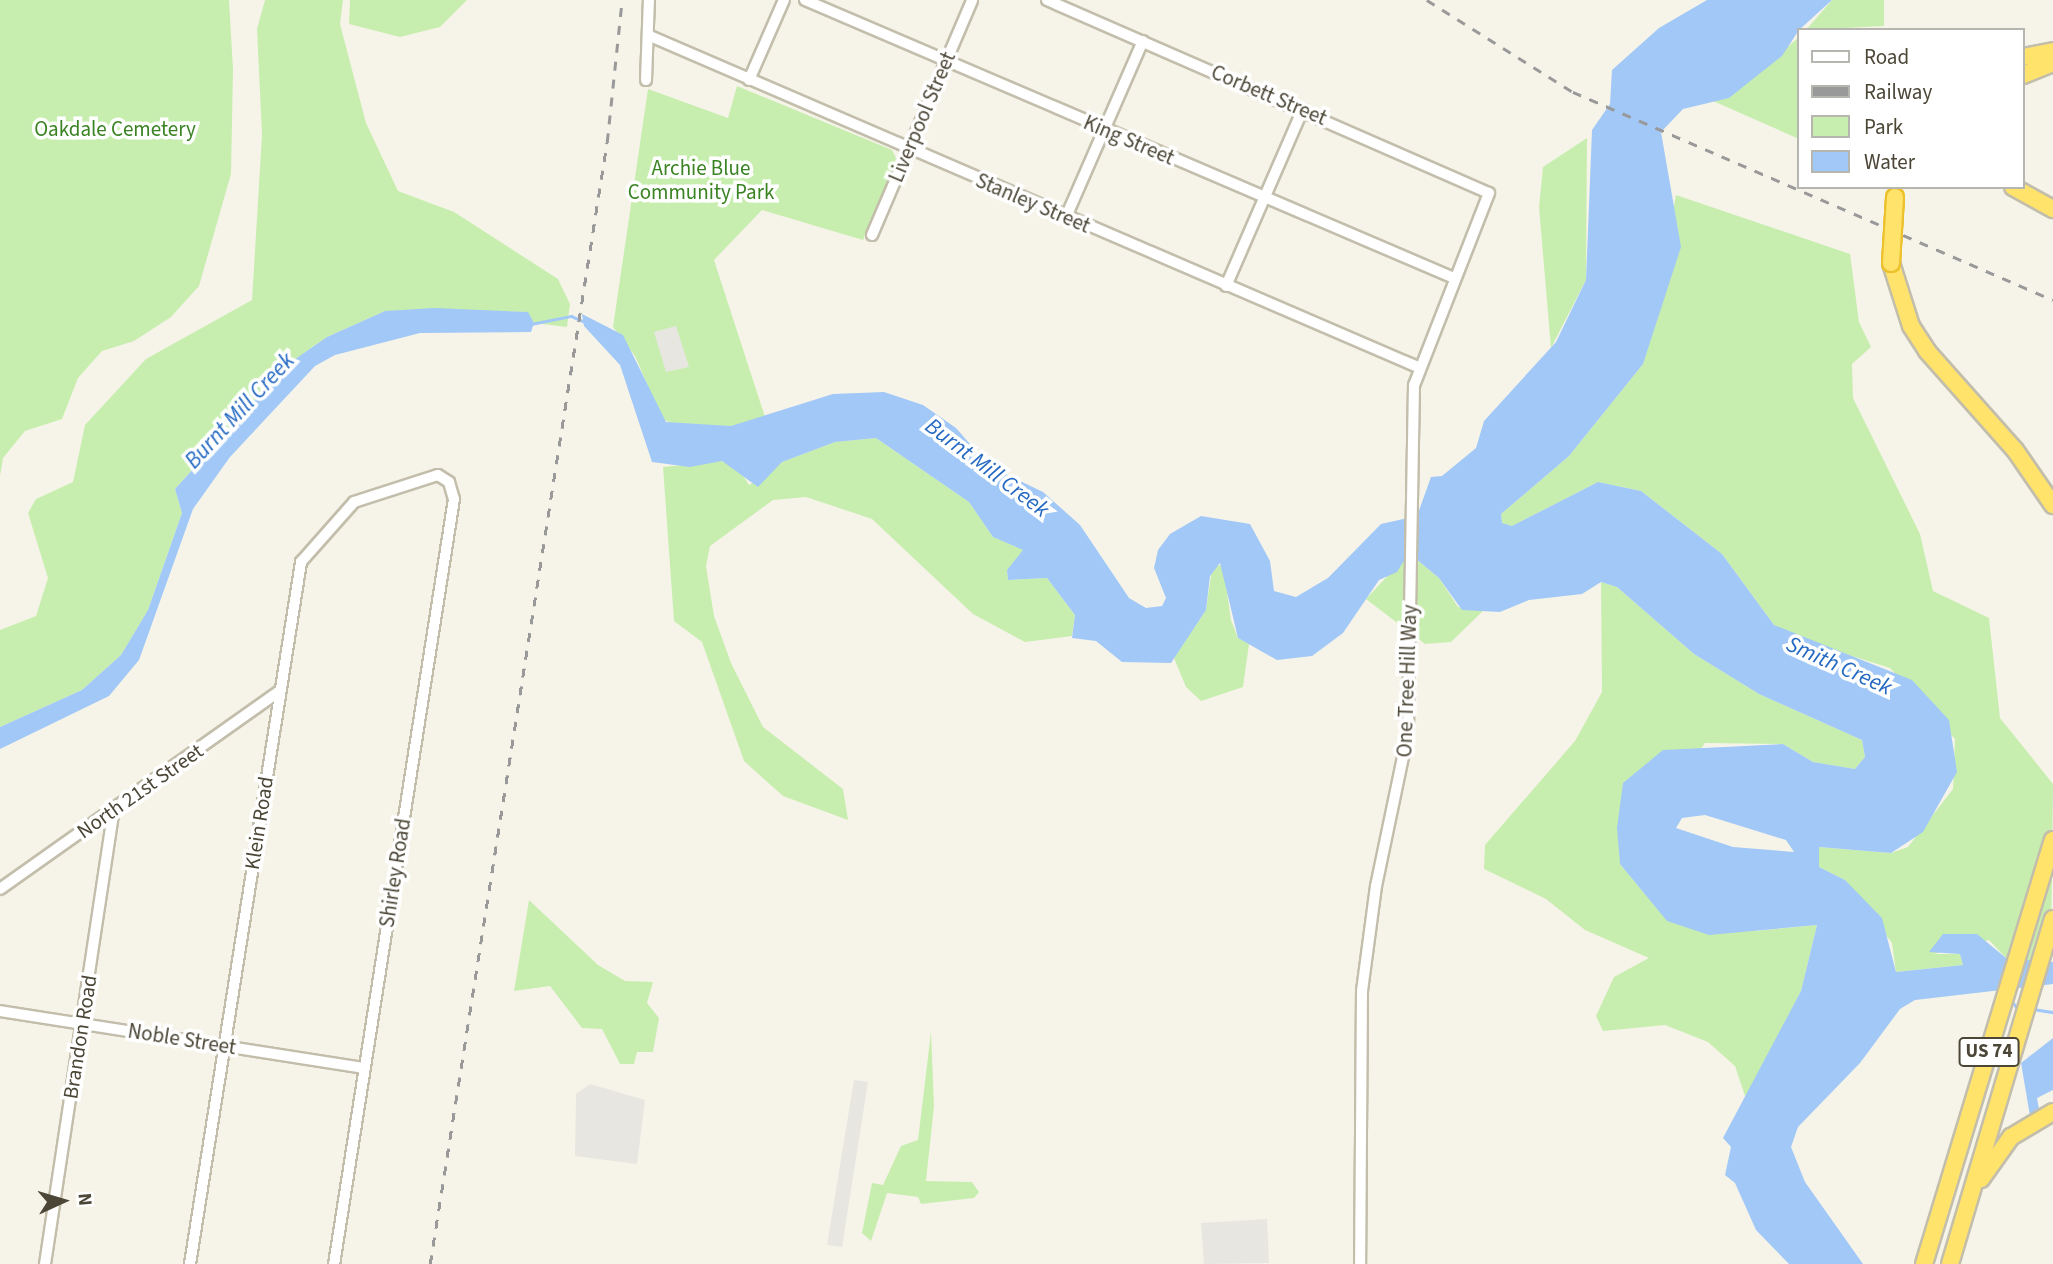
<!DOCTYPE html>
<style>
body{margin:0}
#map{position:relative;width:2053px;height:1264px;overflow:hidden;background:#f6f4e9;font-family:"Source Sans 3",sans-serif}
div>[style]{position:absolute}
.green>*{inset:0;background:#c8eeaf}
.parking>*{inset:0;background:#e7e6e1}
.water>*{inset:0;background:#a1c8f7}
.stream>*{height:2.5px;margin:-1.25px;padding:0 1.25px;transform-origin:1.25px;border-radius:1.25px;background:#a1c8f7}
.roads{filter:drop-shadow(2px 0 #c3beab) drop-shadow(-2px 0 #c3beab) drop-shadow(0 2px #c3beab) drop-shadow(0 -2px #c3beab)}
.minor>*{height:10px;margin:-5px;padding:0 5px;transform-origin:5px;border-radius:5px;background:#fff}
.highway>*{height:16px;margin:-8px;padding:0 8px;transform-origin:8px;border-radius:8px;background:#ffe36b}
.rail>*{height:2.5px;margin-top:-1.25px;transform-origin:0;background:repeating-linear-gradient(90deg,#999 0 9px,transparent 0 18px)}
.bridges{filter:drop-shadow(2px 0 #ecc12d) drop-shadow(-2px 0 #ecc12d) drop-shadow(0 2px #ecc12d) drop-shadow(0 -2px #ecc12d)}
.highway-bridge>*{height:16px;margin:-8px;padding:0 8px;transform-origin:8px;border-radius:8px;background:#ffe36b}
span{translate:-50% -50%;white-space:nowrap;text-align:center;line-height:1.15;-webkit-text-stroke:7px #fff;paint-order:stroke}
.shield-label span{padding:2px 5px;background:#fff;border:2px solid;border-radius:5px;-webkit-text-stroke-width:0}
.shield-label{font-size:19px;color:#4b4636;font-weight:700}
.street-label{font-size:21px;color:#4b4636}
.park-label{font-size:21px;color:#3a8323}
.water-label{font-size:23px;color:#2469c2;font-style:italic}
.legend{position:absolute;left:1797px;top:28px;width:228px;height:161px;box-sizing:border-box;background:#fff;border:2px solid #b7b5af;margin:0;padding:9px 12px;list-style:none;font-size:21px;color:#4b4636}
.legend li{display:flex;align-items:center;gap:14px;height:35px}
.legend b{width:35px;border:2px solid #b7b5af}
.north{position:absolute;left:28px;top:1166px;width:70px;height:70px;-webkit-text-stroke:5px #fff;paint-order:stroke;rotate:86deg;font-size:19px;font-weight:700;line-height:28px;text-align:center;color:#4b4636}
.north::after{content:'';display:block;margin:auto;width:24px;height:32px;background:#4b4636;clip-path:polygon(50% 0,100% 100%,50% 72%,0 100%)}
</style>
<div id="map">
<div class="green">
<i style="clip-path:polygon(0 0,229px 0,233px 69px,231px 174px,199px 286px,171px 317px,134px 341px,102px 351px,78px 378px,62px 419px,25px 431px,3px 458px,0 476px)"></i>
<i style="clip-path:polygon(265px 0,343px 0,340px 24px,366px 123px,398px 191px,454px 212px,558px 279px,570px 304px,567px 327px,534px 323px,527px 312px,385px 311px,327px 337px,288px 364px,175px 489px,182px 513px,148px 610px,121px 655px,82px 690px,0 727px,0 630px,36px 616px,48px 578px,28px 513px,36px 499px,73px 482px,85px 425px,146px 359px,252px 300px,262px 135px,257px 29px)"></i>
<i style="clip-path:polygon(350px 0,467px 0,440px 27px,400px 37px,349px 24px)"></i>
<i style="clip-path:polygon(1832px 0,1884px 0,1884px 26px,1806px 30px)"></i>
<i style="clip-path:polygon(1799px 37px,1799px 139px,1713px 101px,1729px 98px)"></i>
<i style="clip-path:polygon(737px 86px,892px 150px,897px 160px,863px 240px,762px 210px,714px 260px,765px 417px,731px 426px,676px 425px,662px 419px,635px 356px,613px 327px,648px 89px,728px 118px)"></i>
<i style="clip-path:polygon(1587px 138px,1586px 280px,1551px 348px,1539px 207px,1543px 167px)"></i>
<i style="clip-path:polygon(1676px 195px,1850px 254px,1859px 322px,1871px 347px,1852px 364px,1853px 398px,1920px 534px,1933px 591px,1989px 618px,2000px 718px,2053px 784px,2051px 962px,2006px 958px,1989px 940px,1934px 954px,1960px 954px,1963px 965px,1896px 972px,1892px 943px,1845px 880px,1819px 867px,1819px 847px,1891px 853px,1908px 847px,1953px 789px,1955px 739px,1890px 668px,1798px 639px,1774px 625px,1722px 554px,1641px 491px,1598px 482px,1512px 526px,1502px 524px,1501px 514px,1569px 456px,1643px 364px)"></i>
<i style="clip-path:polygon(876px 438px,969px 502px,993px 537px,1024px 550px,1007px 570px,1008px 580px,1047px 578px,1075px 615px,1072px 636px,1025px 642px,973px 614px,872px 519px,806px 497px,773px 500px,710px 546px,706px 566px,714px 616px,731px 663px,763px 727px,843px 789px,848px 820px,783px 796px,744px 761px,702px 642px,674px 621px,663px 467px,722px 461px,739px 469px,749px 485px,782px 462px,835px 442px)"></i>
<i style="clip-path:polygon(1409px 553px,1439px 578px,1458px 607px,1483px 611px,1451px 642px,1425px 644px,1366px 599px)"></i>
<i style="clip-path:polygon(1223px 564px,1231px 620px,1238px 638px,1249px 644px,1243px 687px,1201px 701px,1186px 687px,1174px 658px,1206px 610px,1212px 568px)"></i>
<i style="clip-path:polygon(1601px 582px,1617px 587px,1694px 654px,1759px 694px,1862px 740px,1865px 757px,1855px 769px,1813px 762px,1783px 744px,1705px 743px,1620px 864px,1652px 902px,1755px 931px,1817px 925px,1801px 991px,1746px 1099px,1735px 1066px,1708px 1042px,1665px 1025px,1603px 1031px,1596px 1016px,1614px 977px,1649px 958px,1585px 930px,1546px 899px,1484px 869px,1485px 845px,1575px 741px,1602px 692px)"></i>
<i style="clip-path:polygon(529px 900px,598px 965px,625px 981px,653px 982px,647px 1003px,659px 1018px,653px 1052px,637px 1052px,634px 1064px,620px 1064px,602px 1029px,582px 1028px,550px 986px,514px 991px)"></i>
<i style="clip-path:polygon(931px 1032px,934px 1106px,926px 1181px,972px 1182px,979px 1192px,974px 1198px,921px 1204px,918px 1197px,887px 1193px,871px 1241px,862px 1233px,872px 1183px,883px 1185px,901px 1146px,918px 1140px)"></i>
</div>
<div class="parking">
<i style="clip-path:polygon(676px 326px,689px 367px,666px 372px,654px 332px)"></i>
<i style="clip-path:polygon(854px 1080px,868px 1082px,842px 1247px,827px 1245px)"></i>
<i style="clip-path:polygon(590px 1084px,645px 1100px,637px 1164px,575px 1156px,576px 1094px)"></i>
<i style="clip-path:polygon(1267px 1219px,1269px 1263px,1204px 1264px,1201px 1223px)"></i>
</div>
<div class="water">
<i style="clip-path:polygon(evenodd,1707px 0,1832px 0,1799px 30px,1782px 56px,1729px 98px,1683px 109px,1661px 132px,1681px 247px,1643px 364px,1569px 456px,1501px 514px,1502px 523px,1512px 526px,1598px 482px,1641px 491px,1722px 554px,1774px 625px,1912px 680px,1949px 720px,1957px 772px,1923px 832px,1891px 853px,1819px 847px,1819px 867px,1845px 880px,1882px 918px,1896px 972px,1963px 965px,1960px 954px,1929px 952px,1943px 934px,1977px 934px,2006px 958px,2053px 962px,2053px 984px,1915px 1000px,1900px 1009px,1860px 1063px,1798px 1127px,1791px 1147px,1805px 1182px,1863px 1264px,1789px 1264px,1756px 1230px,1735px 1183px,1725px 1175px,1731px 1147px,1723px 1138px,1801px 991px,1817px 925px,1709px 935px,1667px 921px,1620px 864px,1617px 828px,1623px 783px,1663px 750px,1783px 744px,1813px 762px,1855px 769px,1865px 757px,1862px 740px,1759px 694px,1694px 654px,1617px 587px,1601px 582px,1582px 594px,1529px 600px,1500px 612px,1462px 610px,1439px 578px,1409px 553px,1397px 572px,1379px 580px,1343px 633px,1312px 656px,1277px 660px,1238px 638px,1220px 563px,1210px 576px,1206px 610px,1171px 663px,1122px 662px,1096px 641px,1072px 638px,1075px 615px,1047px 578px,1008px 580px,1007px 570px,1023px 550px,993px 537px,969px 502px,876px 438px,835px 442px,782px 462px,758px 487px,722px 461px,690px 467px,652px 462px,620px 365px,584px 326px,582px 314px,623px 335px,666px 422px,731px 426px,833px 394px,884px 392px,923px 405px,956px 428px,989px 466px,1043px 492px,1080px 525px,1129px 598px,1146px 608px,1162px 606px,1166px 598px,1154px 568px,1158px 550px,1170px 534px,1201px 516px,1250px 524px,1270px 561px,1274px 591px,1296px 597px,1328px 578px,1381px 524px,1417px 516px,1431px 477px,1442px 476px,1476px 448px,1484px 421px,1556px 342px,1586px 280px,1592px 130px,1610px 104px,1612px 70px,1659px 28px,1707px 0,1705px 815px,1786px 840px,1794px 852px,1733px 847px,1676px 828px,1682px 818px,1705px 815px)"></i>
<i style="clip-path:polygon(434px 308px,528px 312px,534px 323px,531px 332px,420px 333px,335px 355px,315px 366px,230px 457px,193px 509px,139px 660px,109px 696px,0 749px,0 727px,82px 690px,121px 655px,148px 610px,182px 513px,175px 489px,288px 364px,327px 337px,385px 311px)"></i>
<i style="clip-path:polygon(2053px 1038px,2053px 1090px,2037px 1098px,2039px 1109px,2030px 1116px,2021px 1063px)"></i>
</div>
<div class="stream">
<i style="left:531px;top:324px;width:41px;rotate:-11.3deg"></i>
<i style="left:571px;top:316px;width:15px;rotate:23deg"></i>
<i style="left:2010px;top:999px;width:14px;rotate:51deg"></i>
<i style="left:2033px;top:1009px;width:20px;rotate:9deg"></i>
</div>
<div class="roads">
<div class="minor">
<i style="left:805px;top:0;width:706px;rotate:23.19deg"></i>
<i style="left:1047px;top:0;width:482px;rotate:23.6deg"></i>
<i style="left:1489px;top:193px;width:206px;rotate:111.3deg"></i>
<i style="left:1414px;top:385px;width:348px;rotate:91deg"></i>
<i style="left:1408px;top:733px;width:156px;rotate:101.8deg"></i>
<i style="left:1376px;top:886px;width:106px;rotate:97.6deg"></i>
<i style="left:1362px;top:991px;width:273px;rotate:90.4deg"></i>
<i style="left:650px;top:36px;width:836px;rotate:23.32deg"></i>
<i style="left:646px;top:80px;width:80px;rotate:-87.9deg"></i>
<i style="left:749px;top:80px;width:87px;rotate:-66.4deg"></i>
<i style="left:1066px;top:217px;width:192px;rotate:-66.4deg"></i>
<i style="left:872px;top:235px;width:255px;rotate:-66.9deg"></i>
<i style="left:1226px;top:286px;width:193px;rotate:-66.5deg"></i>
<i style="left:0;top:889px;width:343px;rotate:-35.3deg"></i>
<i style="left:0;top:1011px;width:369px;rotate:8.9deg"></i>
<i style="left:45px;top:1264px;width:459px;rotate:-81.4deg"></i>
<i style="left:190px;top:1264px;width:711px;rotate:-81.01deg"></i>
<i style="left:301px;top:562px;width:80px;rotate:-48.5deg"></i>
<i style="left:354px;top:502px;width:88px;rotate:-17.8deg"></i>
<i style="left:438px;top:475px;width:13px;rotate:32deg"></i>
<i style="left:449px;top:482px;width:18px;rotate:74deg"></i>
<i style="left:454px;top:499px;width:774px;rotate:98.91deg"></i>
</div>
<div class="highway">
<i style="left:2023px;top:57px;width:31px;rotate:-11deg"></i>
<i style="left:2023px;top:75px;width:32px;rotate:-22deg"></i>
<i style="left:2013px;top:187px;width:46px;rotate:28.8deg"></i>
<i style="left:1891px;top:263px;width:66px;rotate:72.4deg"></i>
<i style="left:1911px;top:326px;width:30px;rotate:57deg"></i>
<i style="left:1927px;top:351px;width:132px;rotate:48.4deg"></i>
<i style="left:2015px;top:450px;width:67px;rotate:55.4deg"></i>
<i style="left:1981px;top:1179px;width:52px;rotate:-54.5deg"></i>
<i style="left:2011px;top:1137px;width:49px;rotate:-30.8deg"></i>
<i style="left:1924px;top:1264px;width:443px;rotate:-73.1deg"></i>
<i style="left:1950px;top:1264px;width:360px;rotate:-73.4deg"></i>
</div>
</div>
<div class="rail">
<i style="left:1427px;top:0;width:173px;rotate:32.2deg"></i>
<i style="left:1573px;top:92px;width:523px;rotate:23.43deg"></i>
<i style="left:430px;top:1264px;width:1136px;rotate:-81.04deg"></i>
<i style="left:607px;top:142px;width:143px;rotate:-84deg"></i>
</div>
<div class="bridges">
<div class="highway-bridge">
<i style="left:1891px;top:263px;width:66px;rotate:-86.5deg"></i>
</div>
</div>
<div class="shield-label">
<span style="left:1989px;top:1052px">US 74</span>
</div>
<div class="street-label">
<span style="left:1269px;top:95px;rotate:23deg">Corbett Street</span>
<span style="left:922px;top:117px;rotate:-67deg">Liverpool Street</span>
<span style="left:1129px;top:140px;rotate:23deg">King Street</span>
<span style="left:1033px;top:203px;rotate:23deg">Stanley Street</span>
<span style="left:1407px;top:681px;rotate:-88deg">One Tree Hill Way</span>
<span style="left:140px;top:791px;rotate:-35deg">North 21st Street</span>
<span style="left:259px;top:823px;rotate:-81deg">Klein Road</span>
<span style="left:395px;top:873px;rotate:-81deg">Shirley Road</span>
<span style="left:80px;top:1037px;rotate:-81deg">Brandon Road</span>
<span style="left:182px;top:1039px;rotate:9deg">Noble Street</span>
</div>
<div class="park-label">
<span style="left:115px;top:129px">Oakdale Cemetery</span>
<span style="left:701px;top:180px">Archie Blue<br>Community Park</span>
</div>
<div class="water-label">
<span style="left:240px;top:411px;rotate:-47deg">Burnt Mill Creek</span>
<span style="left:987px;top:468px;rotate:37deg">Burnt Mill Creek</span>
<span style="left:1839px;top:666px;rotate:24deg">Smith Creek</span>
</div>
<ul class="legend">
<li><b style="height:9px;background:#fff"></b>Road</li>
<li><b style="height:9px;background:#999"></b>Railway</li>
<li><b style="height:19px;background:#c8eeaf"></b>Park</li>
<li><b style="height:19px;background:#a1c8f7"></b>Water</li>
</ul>
<div class="north">N</div>
</div>
